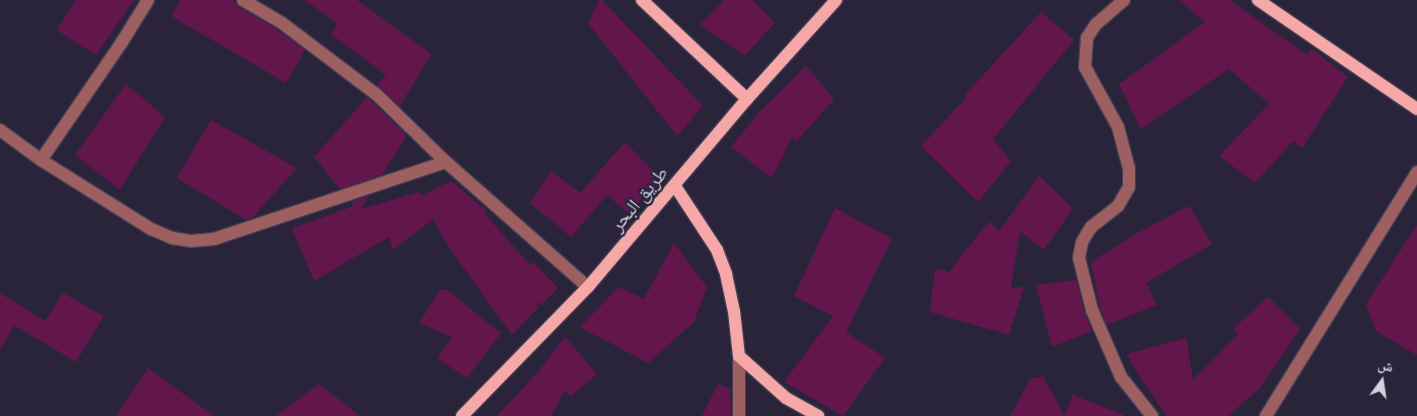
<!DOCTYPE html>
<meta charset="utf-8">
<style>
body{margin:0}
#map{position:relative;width:1417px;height:416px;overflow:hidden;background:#2a243b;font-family:"Zilla Slab","Noto Naskh Arabic",serif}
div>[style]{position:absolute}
.building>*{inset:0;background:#62164c}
.roads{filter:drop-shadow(1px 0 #454056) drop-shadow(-1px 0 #454056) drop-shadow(0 1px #454056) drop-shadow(0 -1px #454056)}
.minor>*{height:12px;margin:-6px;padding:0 6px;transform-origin:6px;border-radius:6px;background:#9e5f60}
.major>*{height:12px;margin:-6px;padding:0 6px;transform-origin:6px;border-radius:6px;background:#f6a7a8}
span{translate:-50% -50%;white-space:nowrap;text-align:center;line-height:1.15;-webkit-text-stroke:4.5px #2a243b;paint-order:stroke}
.street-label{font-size:19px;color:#d5d2e1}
.north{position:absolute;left:1357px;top:356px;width:50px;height:50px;-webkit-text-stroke:4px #2a243b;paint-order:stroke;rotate:14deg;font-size:14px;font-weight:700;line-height:20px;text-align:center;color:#d5d2e1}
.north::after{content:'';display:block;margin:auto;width:18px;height:22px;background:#d5d2e1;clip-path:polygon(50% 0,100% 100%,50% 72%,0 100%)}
</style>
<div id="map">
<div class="building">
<i style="clip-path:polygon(76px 0,134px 0,96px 55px,57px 30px)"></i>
<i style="clip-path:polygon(181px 0,233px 0,239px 7px,277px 30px,305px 50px,286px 83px,171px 16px)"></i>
<i style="clip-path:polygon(304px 0,357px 0,431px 54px,400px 106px,377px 85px,386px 75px,331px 34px,338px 24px)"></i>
<i style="clip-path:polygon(599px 0,602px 0,703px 106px,677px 136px,588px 23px)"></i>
<i style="clip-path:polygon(724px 0,753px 0,775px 23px,745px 55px,700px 25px)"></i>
<i style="clip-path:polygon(1179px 0,1230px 0,1307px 55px,1312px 49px,1348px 77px,1302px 148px,1293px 141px,1255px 183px,1219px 156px,1269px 104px,1229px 69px,1141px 129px,1119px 84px,1205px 22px)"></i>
<i style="clip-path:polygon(1041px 12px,1074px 40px,993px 139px,1011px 161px,978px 202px,921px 146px,966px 98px,964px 96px)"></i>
<i style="clip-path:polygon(806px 66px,834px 99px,797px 141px,792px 137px,772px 178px,731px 147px,760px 111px)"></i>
<i style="clip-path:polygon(126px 84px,165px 117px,120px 190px,75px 155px)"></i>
<i style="clip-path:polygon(367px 97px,405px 133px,404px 140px,382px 175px,340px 189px,314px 157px)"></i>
<i style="clip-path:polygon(211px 120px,297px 168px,252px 218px,246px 220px,177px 178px)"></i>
<i style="clip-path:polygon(625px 142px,657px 175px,631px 215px,607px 195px,571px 237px,530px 203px,551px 171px,580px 193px)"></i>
<i style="clip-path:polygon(1039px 176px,1073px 208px,1044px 250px,1020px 231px,1011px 288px,1024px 287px,1009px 335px,930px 312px,935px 269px,949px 272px,989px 221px,999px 231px)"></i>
<i style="clip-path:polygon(451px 181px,487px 211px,484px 213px,530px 265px,533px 262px,558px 288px,541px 305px,533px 301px,539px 307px,512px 335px,448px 246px,433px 219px,393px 250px,389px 237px,314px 281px,292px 228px,354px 206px,351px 202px,369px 196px,361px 209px,420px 192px,421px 196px)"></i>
<i style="clip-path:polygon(1189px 206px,1212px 244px,1146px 283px,1157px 305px,1107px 325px,1100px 307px,1091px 262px,1137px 233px)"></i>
<i style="clip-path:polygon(835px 208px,892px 239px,846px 332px,885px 358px,843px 416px,784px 382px,833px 316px,794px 296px)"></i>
<i style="clip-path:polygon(1417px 225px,1417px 355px,1376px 331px,1366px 304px)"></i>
<i style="clip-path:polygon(674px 243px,707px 287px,694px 322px,648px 363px,580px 327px,619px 287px,644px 299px)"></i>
<i style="clip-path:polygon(1076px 280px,1084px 312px,1092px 331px,1052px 347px,1036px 285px)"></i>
<i style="clip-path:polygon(440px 290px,447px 290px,501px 333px,467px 378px,437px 358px,452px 337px,419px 323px)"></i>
<i style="clip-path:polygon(0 293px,45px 321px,63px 293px,104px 316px,76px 362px,14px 325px,0 350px)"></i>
<i style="clip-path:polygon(1268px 297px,1300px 329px,1259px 389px,1228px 416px,1167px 416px,1143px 382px,1127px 354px,1186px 338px,1193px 380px,1238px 334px,1233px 329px)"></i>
<i style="clip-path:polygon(565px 337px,597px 374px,571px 396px,565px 390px,551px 416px,497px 416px,538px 372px)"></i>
<i style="clip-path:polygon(148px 368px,214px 416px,116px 416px)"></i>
<i style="clip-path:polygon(1043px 376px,1064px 416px,1010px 416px,1030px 379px)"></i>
<i style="clip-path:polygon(319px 384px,360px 416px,276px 416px)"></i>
<i style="clip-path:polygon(718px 384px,730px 389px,731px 416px,702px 416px)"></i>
<i style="clip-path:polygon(1073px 395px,1124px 415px,1123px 416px,1064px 416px)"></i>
</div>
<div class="roads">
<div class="minor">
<i style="left:243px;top:0;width:45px;rotate:30.5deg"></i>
<i style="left:282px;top:23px;width:118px;rotate:37.1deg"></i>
<i style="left:376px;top:94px;width:98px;rotate:44.2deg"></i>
<i style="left:446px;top:162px;width:189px;rotate:41.4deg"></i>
<i style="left:1124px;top:0;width:37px;rotate:139deg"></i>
<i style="left:1096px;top:24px;width:17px;rotate:123deg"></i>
<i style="left:1087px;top:38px;width:29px;rotate:94deg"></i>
<i style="left:1085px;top:67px;width:68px;rotate:61.2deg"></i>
<i style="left:1118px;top:127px;width:43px;rotate:75.3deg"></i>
<i style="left:1129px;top:169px;width:18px;rotate:90deg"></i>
<i style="left:1129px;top:187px;width:22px;rotate:120deg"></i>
<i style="left:1118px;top:206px;width:34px;rotate:142deg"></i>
<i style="left:1091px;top:227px;width:17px;rotate:121deg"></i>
<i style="left:1082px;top:242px;width:16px;rotate:101deg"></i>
<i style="left:1079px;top:258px;width:54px;rotate:76deg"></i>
<i style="left:1092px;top:310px;width:73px;rotate:66.6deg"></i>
<i style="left:1121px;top:377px;width:50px;rotate:51.5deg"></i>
<i style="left:0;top:130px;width:51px;rotate:36.2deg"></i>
<i style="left:41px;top:160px;width:130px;rotate:32.1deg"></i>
<i style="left:151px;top:229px;width:23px;rotate:23deg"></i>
<i style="left:172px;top:238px;width:20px;rotate:9deg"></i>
<i style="left:192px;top:241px;width:22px;rotate:-5deg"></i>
<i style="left:214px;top:239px;width:244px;rotate:-18.4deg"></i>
<i style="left:41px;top:160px;width:143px;rotate:-55.5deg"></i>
<i style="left:122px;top:42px;width:49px;rotate:-58.2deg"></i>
<i style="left:739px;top:416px;width:60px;rotate:-90deg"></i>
<i style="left:1266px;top:416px;width:287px;rotate:-58.2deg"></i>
</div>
<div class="major">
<i style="left:642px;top:0;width:144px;rotate:43.3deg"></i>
<i style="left:1258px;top:0;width:193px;rotate:34.4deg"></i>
<i style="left:675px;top:186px;width:77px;rotate:56.7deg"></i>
<i style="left:717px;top:250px;width:26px;rotate:69deg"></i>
<i style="left:726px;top:274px;width:38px;rotate:78deg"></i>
<i style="left:734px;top:311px;width:45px;rotate:83.7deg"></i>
<i style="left:739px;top:356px;width:63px;rotate:41.8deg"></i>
<i style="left:786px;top:398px;width:37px;rotate:29deg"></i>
<i style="left:462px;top:416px;width:180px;rotate:-45.7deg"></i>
<i style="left:588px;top:287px;width:246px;rotate:-49.8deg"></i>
<i style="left:747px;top:99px;width:133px;rotate:-48deg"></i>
</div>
</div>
<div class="street-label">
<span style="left:639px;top:199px;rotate:-50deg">طريق البحر</span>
</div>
<div class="north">ش</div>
</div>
